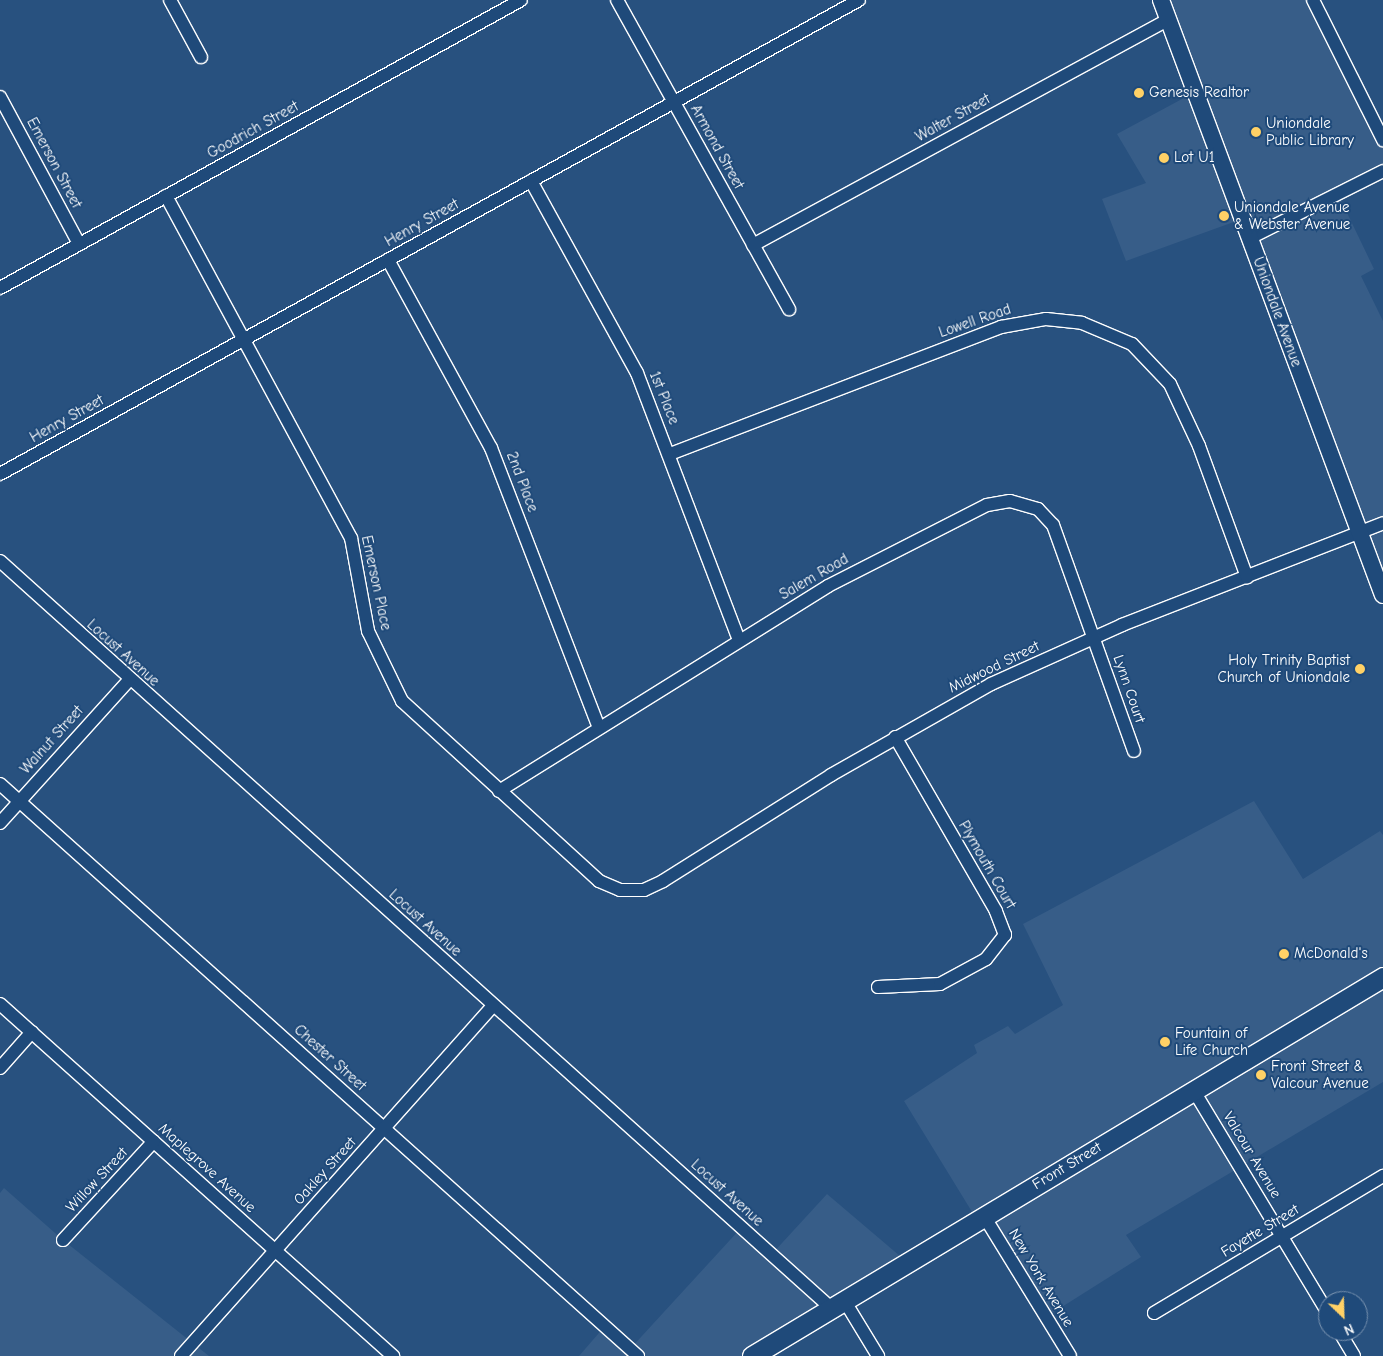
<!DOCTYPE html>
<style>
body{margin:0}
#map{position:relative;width:1383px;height:1356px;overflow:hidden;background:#28517f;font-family:"Comic Neue",sans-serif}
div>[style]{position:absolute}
.built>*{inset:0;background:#375d88}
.roads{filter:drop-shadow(1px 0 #fff) drop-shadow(-1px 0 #fff) drop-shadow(0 1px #fff) drop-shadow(0 -1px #fff)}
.minor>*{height:12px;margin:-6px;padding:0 6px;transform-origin:6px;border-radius:6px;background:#1f4a7a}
.secondary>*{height:16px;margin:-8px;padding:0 8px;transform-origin:8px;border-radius:8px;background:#1f4a7a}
.primary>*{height:19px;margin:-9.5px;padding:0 9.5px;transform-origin:9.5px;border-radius:9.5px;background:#1f4a7a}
.dots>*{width:14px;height:14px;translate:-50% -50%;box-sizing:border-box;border:2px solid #1f4a7a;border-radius:50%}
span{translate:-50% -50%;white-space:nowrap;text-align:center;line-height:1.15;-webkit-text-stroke:4px #1f4a7a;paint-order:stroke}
.poi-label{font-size:15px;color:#fff}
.left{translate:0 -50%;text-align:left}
.right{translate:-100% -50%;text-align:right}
.street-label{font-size:15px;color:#fff}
.north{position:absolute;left:1318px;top:1291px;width:50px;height:50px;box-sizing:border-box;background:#1f4a7a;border:1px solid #7992af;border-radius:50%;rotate:156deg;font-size:14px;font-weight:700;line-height:20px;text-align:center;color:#fff}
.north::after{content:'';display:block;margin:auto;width:18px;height:22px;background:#ffd166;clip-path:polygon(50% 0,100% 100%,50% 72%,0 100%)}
</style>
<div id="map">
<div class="built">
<i style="clip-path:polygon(1161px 0,1313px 0,1383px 140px,1383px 171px,1338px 194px,1374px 269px,1361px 276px,1383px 321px,1383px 595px,1242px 219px,1126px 261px,1102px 199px,1146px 183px,1117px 134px,1195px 92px)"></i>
<i style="clip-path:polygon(1254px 801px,1303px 879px,1380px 831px,1383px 835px,1383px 1082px,1126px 1235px,1141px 1257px,1046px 1317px,984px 1216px,752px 1356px,579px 1356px,605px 1326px,630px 1349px,741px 1228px,771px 1255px,827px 1194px,907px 1262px,977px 1220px,904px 1101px,977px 1053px,974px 1045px,1008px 1026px,1015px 1034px,1063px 1005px,1023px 924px)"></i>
<i style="clip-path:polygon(4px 1188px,63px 1240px,209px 1356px,0 1356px,0 1193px)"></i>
</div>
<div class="roads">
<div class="minor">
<i style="left:170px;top:0;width:65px;rotate:61.5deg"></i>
<i style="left:617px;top:0;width:354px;rotate:60.9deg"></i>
<i style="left:1313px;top:0;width:157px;rotate:63.4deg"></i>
<i style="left:0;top:97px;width:167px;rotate:61.7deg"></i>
<i style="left:531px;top:181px;width:219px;rotate:61.1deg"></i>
<i style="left:637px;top:373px;width:286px;rotate:69.1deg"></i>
<i style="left:166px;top:196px;width:389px;rotate:61.6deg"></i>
<i style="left:351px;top:538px;width:95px;rotate:79.6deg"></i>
<i style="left:368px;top:631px;width:78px;rotate:64.1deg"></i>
<i style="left:402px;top:701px;width:267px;rotate:42.4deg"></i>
<i style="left:599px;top:881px;width:23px;rotate:23deg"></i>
<i style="left:620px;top:890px;width:24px"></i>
<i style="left:644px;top:890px;width:21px;rotate:-25deg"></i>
<i style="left:663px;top:881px;width:199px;rotate:-32.2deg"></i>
<i style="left:831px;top:775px;width:184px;rotate:-29.6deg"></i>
<i style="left:991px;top:684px;width:144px;rotate:-24.2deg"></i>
<i style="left:1122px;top:625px;width:280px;rotate:-21.3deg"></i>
<i style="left:1250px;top:238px;width:149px;rotate:-26.7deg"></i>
<i style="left:753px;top:245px;width:472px;rotate:-28.5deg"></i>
<i style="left:388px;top:260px;width:214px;rotate:61.3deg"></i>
<i style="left:491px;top:448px;width:300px;rotate:68.9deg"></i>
<i style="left:0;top:288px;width:595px;rotate:-28.93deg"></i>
<i style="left:670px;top:454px;width:355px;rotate:-21deg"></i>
<i style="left:1001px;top:327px;width:46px;rotate:-10.1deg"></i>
<i style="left:1046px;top:319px;width:36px;rotate:6deg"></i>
<i style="left:1082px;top:323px;width:54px;rotate:22.8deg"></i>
<i style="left:1132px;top:344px;width:55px;rotate:46.5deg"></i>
<i style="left:1170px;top:384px;width:68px;rotate:64.9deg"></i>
<i style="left:1199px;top:446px;width:140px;rotate:69.9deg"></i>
<i style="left:0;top:474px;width:981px;rotate:-28.89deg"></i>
<i style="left:0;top:561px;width:1116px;rotate:41.95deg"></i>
<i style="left:0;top:784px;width:857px;rotate:41.88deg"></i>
<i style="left:499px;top:791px;width:388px;rotate:-31.9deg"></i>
<i style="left:828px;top:586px;width:178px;rotate:-27deg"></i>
<i style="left:987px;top:505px;width:23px;rotate:-10deg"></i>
<i style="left:1010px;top:501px;width:29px;rotate:16deg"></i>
<i style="left:1038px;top:509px;width:22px;rotate:47deg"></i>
<i style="left:1053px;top:525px;width:240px;rotate:70.3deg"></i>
<i style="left:0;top:823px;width:193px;rotate:-47.9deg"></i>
<i style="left:878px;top:987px;width:62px;rotate:-2.8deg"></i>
<i style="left:940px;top:984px;width:52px;rotate:-28.5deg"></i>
<i style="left:986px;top:959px;width:31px;rotate:-52deg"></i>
<i style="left:1005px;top:935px;width:26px;rotate:-111deg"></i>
<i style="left:996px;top:911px;width:201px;rotate:-120.1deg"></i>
<i style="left:0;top:1004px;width:528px;rotate:41.85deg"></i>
<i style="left:0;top:1068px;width:48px;rotate:-48.4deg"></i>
<i style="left:1194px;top:1091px;width:259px;rotate:58.9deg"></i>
<i style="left:984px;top:1216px;width:164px;rotate:58.4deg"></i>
<i style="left:63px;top:1240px;width:134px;rotate:-47.4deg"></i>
<i style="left:844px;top:1300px;width:66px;rotate:58.7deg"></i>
<i style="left:1154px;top:1313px;width:267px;rotate:-30.9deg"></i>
<i style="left:1339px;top:1331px;width:29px;rotate:59deg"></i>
<i style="left:181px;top:1356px;width:469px;rotate:-48.3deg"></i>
</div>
<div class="secondary">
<i style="left:1161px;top:0;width:635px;rotate:69.54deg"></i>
</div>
<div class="primary">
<i style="left:752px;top:1356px;width:736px;rotate:-30.99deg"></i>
</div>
</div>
<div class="dots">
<i style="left:1139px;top:93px;background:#ffd166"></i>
<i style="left:1256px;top:132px;background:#ffd166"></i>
<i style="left:1164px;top:158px;background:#ffd166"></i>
<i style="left:1224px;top:216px;background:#ffd166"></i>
<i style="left:1360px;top:669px;background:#ffd166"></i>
<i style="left:1284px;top:954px;background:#ffd166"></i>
<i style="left:1165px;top:1042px;background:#ffd166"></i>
<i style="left:1261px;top:1075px;background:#ffd166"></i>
</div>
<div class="poi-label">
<span class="left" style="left:1149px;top:93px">Genesis Realtor</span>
<span class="left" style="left:1266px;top:132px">Uniondale<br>Public Library</span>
<span class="left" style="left:1174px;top:158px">Lot U1</span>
<span class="left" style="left:1234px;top:216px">Uniondale Avenue<br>&amp; Webster Avenue</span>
<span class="right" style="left:1350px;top:669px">Holy Trinity Baptist<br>Church of Uniondale</span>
<span class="left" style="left:1294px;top:954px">McDonald's</span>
<span class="left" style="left:1175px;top:1042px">Fountain of<br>Life Church</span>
<span class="left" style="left:1271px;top:1075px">Front Street &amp;<br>Valcour Avenue</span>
</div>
<div class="street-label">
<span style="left:953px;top:118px;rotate:-29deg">Walter Street</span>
<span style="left:253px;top:130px;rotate:-29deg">Goodrich Street</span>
<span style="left:717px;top:147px;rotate:61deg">Armond Street</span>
<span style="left:54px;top:163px;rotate:62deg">Emerson Street</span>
<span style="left:422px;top:223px;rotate:-29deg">Henry Street</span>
<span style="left:1277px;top:312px;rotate:70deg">Uniondale Avenue</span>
<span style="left:975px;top:321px;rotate:-19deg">Lowell Road</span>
<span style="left:664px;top:398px;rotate:68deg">1st Place</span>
<span style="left:67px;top:419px;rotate:-29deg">Henry Street</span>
<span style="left:522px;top:482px;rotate:69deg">2nd Place</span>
<span style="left:814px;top:577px;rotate:-30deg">Salem Road</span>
<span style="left:376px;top:583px;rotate:78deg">Emerson Place</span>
<span style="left:123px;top:653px;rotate:42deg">Locust Avenue</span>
<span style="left:994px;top:667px;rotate:-26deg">Midwood Street</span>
<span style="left:1129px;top:689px;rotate:71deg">Lynn Court</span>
<span style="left:52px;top:740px;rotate:-48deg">Walnut Street</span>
<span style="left:987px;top:865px;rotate:60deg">Plymouth Court</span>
<span style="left:425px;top:923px;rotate:42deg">Locust Avenue</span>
<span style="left:330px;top:1058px;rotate:42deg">Chester Street</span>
<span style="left:1252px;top:1155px;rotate:59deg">Valcour Avenue</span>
<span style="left:1067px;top:1166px;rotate:-31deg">Front Street</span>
<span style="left:207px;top:1168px;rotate:42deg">Maplegrove Avenue</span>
<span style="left:325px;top:1171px;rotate:-48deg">Oakley Street</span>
<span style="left:97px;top:1180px;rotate:-47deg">Willow Street</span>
<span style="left:727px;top:1193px;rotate:42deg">Locust Avenue</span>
<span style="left:1260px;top:1231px;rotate:-31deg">Fayette Street</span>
<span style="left:1041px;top:1278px;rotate:59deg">New York Avenue</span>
</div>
<div class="north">N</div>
</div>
